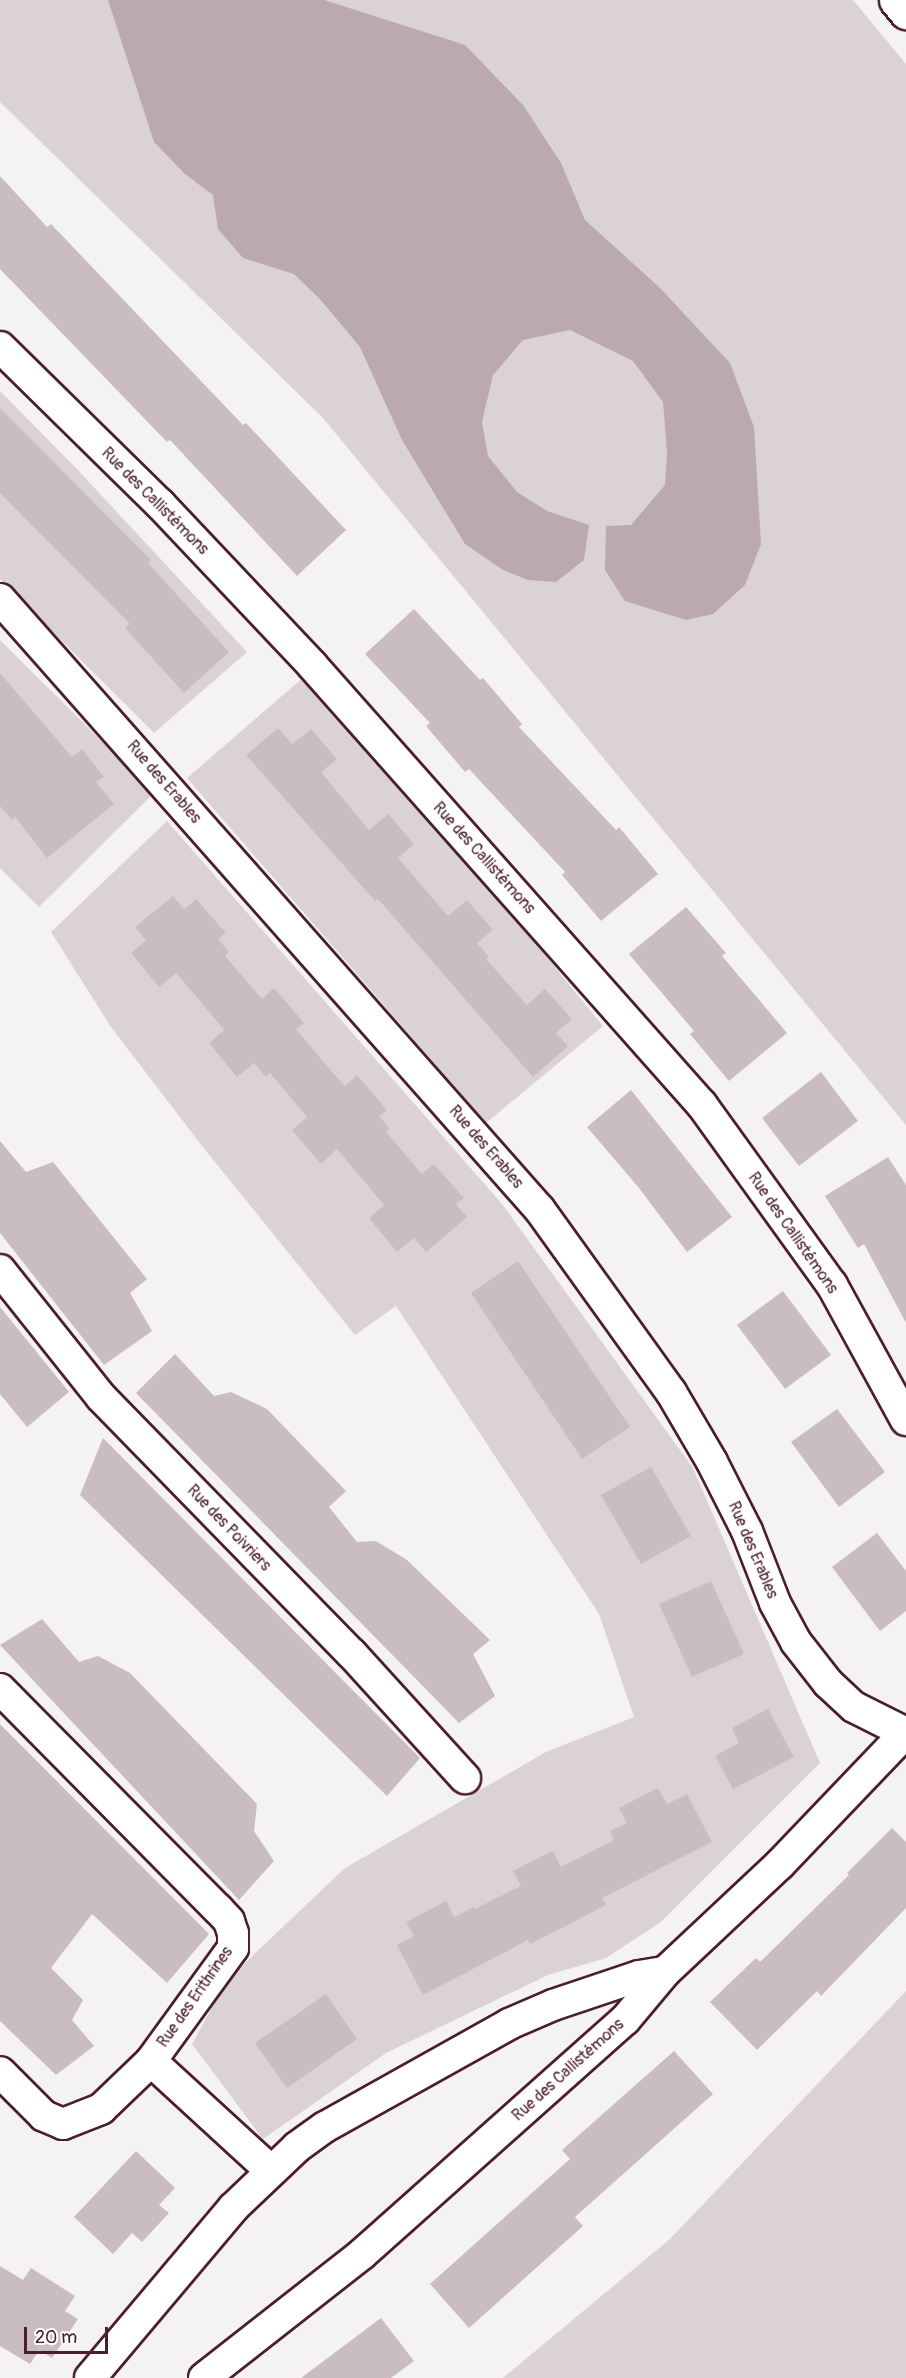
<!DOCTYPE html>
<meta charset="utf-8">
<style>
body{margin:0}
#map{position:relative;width:906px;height:2378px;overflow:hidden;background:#f4f2f2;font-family:Pangolin,sans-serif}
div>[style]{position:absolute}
.green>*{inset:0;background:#dbd2d5}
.water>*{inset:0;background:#baa9ae}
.building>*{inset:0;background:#cabdc1}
.roads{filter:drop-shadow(2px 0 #4a1f2b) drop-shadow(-2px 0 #4a1f2b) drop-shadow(0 2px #4a1f2b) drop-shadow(0 -2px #4a1f2b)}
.street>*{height:30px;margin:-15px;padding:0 15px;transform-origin:15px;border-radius:15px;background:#fff}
.secondary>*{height:33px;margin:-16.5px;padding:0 16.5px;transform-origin:16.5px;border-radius:16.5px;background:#fff}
span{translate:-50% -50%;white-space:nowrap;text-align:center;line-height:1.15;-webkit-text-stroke:5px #fff;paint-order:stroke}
.street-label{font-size:16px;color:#4a1f2b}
.scale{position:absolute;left:24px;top:2327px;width:84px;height:27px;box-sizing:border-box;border:3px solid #4a1f2b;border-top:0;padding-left:8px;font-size:18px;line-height:21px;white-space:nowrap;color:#4a1f2b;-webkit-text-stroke:4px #fff;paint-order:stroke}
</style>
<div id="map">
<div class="green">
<i style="clip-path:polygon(0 0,853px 0,906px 64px,906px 1125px,323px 418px,0 102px)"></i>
<i style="clip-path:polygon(0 391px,75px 467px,247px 652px,154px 733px,0 579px)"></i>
<i style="clip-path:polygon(0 640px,154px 793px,39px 907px,0 868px)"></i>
<i style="clip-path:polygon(312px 670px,603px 1026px,486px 1123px,187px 778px)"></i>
<i style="clip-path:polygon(167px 821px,502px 1204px,693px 1468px,820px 1763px,661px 1922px,606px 1958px,548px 1975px,386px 2053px,263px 2139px,192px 2044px,227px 1980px,345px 1868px,546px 1752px,634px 1717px,599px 1614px,396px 1306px,355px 1335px,202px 1146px,111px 1027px,51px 932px)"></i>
<i style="clip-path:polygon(906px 1991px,906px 2378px,503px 2378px,670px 2239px)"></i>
</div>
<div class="water">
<i style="clip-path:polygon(108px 0,324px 0,465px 45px,523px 105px,561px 163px,585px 220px,659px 287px,730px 363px,754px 427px,761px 544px,745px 585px,713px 614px,686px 620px,625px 601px,605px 570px,606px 526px,631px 525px,665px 485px,667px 452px,663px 402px,633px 361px,570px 330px,523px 340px,493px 375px,482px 422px,488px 456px,517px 492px,547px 511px,589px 525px,584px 560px,556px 582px,528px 580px,503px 570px,465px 544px,402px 440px,360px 347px,319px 298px,294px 274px,243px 258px,218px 229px,213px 195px,185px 174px,154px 142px)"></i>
</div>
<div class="building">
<i style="clip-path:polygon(0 176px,47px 227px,51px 224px,243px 425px,246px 423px,346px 530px,297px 576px,170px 440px,167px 442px,0 269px)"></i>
<i style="clip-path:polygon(0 408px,151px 560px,148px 563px,229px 652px,184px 693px,125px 628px,130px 624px,0 493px)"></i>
<i style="clip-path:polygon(414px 609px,480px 680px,483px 678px,522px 724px,519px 727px,616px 830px,619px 827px,658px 874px,601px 921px,562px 875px,565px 872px,469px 769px,465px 772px,426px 726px,430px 723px,365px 654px)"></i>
<i style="clip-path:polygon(0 673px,72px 757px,82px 749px,104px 777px,96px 782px,114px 804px,47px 858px,15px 817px,12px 820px,0 806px)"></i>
<i style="clip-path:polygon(278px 728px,292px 744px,311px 729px,337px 759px,321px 772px,369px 830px,388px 814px,414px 844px,398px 858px,448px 916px,467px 900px,493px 930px,477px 943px,489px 957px,486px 959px,527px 1005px,545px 989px,572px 1019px,556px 1033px,568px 1046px,533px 1077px,378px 899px,375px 901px,246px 755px)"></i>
<i style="clip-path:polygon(173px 896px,184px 909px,196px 899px,226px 933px,218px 939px,229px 952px,225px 956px,262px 999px,274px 988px,304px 1023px,296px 1029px,333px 1073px,345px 1086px,357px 1075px,387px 1110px,379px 1116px,390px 1129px,386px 1132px,422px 1174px,434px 1164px,464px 1198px,456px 1204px,467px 1217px,426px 1252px,414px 1238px,397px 1252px,369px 1218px,384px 1205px,337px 1149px,321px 1164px,292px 1130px,307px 1117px,270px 1073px,266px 1077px,254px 1063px,237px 1077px,209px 1043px,224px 1030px,201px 1002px,176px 973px,159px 987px,131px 953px,146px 940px,135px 927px)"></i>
<i style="clip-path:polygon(686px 907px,726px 953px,722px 956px,787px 1033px,729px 1081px,690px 1034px,694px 1031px,629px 954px)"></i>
<i style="clip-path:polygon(821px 1072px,858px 1121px,799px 1166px,762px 1118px)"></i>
<i style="clip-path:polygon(631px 1090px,732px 1217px,687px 1252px,639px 1188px,587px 1127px)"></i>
<i style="clip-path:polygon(0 1141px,26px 1172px,53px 1162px,147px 1279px,130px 1293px,152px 1331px,104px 1365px,0 1233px)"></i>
<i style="clip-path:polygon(888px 1157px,906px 1185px,906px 1323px,864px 1244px,858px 1248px,825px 1196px)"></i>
<i style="clip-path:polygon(518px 1261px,630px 1427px,582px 1459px,471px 1293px)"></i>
<i style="clip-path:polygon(783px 1291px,831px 1355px,785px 1389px,737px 1325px)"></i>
<i style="clip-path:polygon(0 1307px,69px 1392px,27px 1427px,0 1394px)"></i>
<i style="clip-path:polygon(175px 1354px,214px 1396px,231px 1392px,267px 1409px,346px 1491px,329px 1507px,357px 1542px,376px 1541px,407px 1560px,490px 1640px,473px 1654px,495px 1696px,459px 1723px,136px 1393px)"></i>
<i style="clip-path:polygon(837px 1409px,885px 1472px,839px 1507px,791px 1442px)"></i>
<i style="clip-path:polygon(103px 1438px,420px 1758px,387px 1796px,80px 1495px)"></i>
<i style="clip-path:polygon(651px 1467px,691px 1536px,641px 1564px,601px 1495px)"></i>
<i style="clip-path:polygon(877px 1533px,906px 1571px,906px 1611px,880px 1631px,832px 1567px)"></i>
<i style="clip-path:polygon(711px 1581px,744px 1654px,692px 1677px,659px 1604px)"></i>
<i style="clip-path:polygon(42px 1619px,79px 1662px,98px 1656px,130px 1673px,257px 1804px,254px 1831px,274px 1861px,239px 1900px,0 1645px)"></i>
<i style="clip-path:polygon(768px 1709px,794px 1757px,733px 1789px,715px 1756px,739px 1743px,732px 1728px)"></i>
<i style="clip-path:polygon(0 1724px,209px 1934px,167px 1983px,92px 1914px,51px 1968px,83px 2000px,72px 2020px,94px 2046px,56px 2075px,0 2021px)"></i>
<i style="clip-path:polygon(658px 1788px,667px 1804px,687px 1794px,712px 1842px,602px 1898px,606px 1905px,530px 1944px,528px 1940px,423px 1995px,397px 1945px,414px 1936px,406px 1922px,446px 1901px,454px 1917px,474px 1907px,475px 1909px,521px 1886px,513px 1871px,553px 1851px,561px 1867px,614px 1840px,610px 1831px,627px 1823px,619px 1808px)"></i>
<i style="clip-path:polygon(892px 1828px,906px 1842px,906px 1908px,821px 1996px,817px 1991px,757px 2050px,710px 2002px,756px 1958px,760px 1962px,849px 1875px,847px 1873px)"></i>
<i style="clip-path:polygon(326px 1994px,357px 2039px,287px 2088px,255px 2043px)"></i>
<i style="clip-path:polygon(674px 2051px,713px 2094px,575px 2217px,583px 2226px,469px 2328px,430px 2284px,570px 2159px,562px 2150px)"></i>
<i style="clip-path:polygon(136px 2151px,175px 2188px,159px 2205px,169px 2213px,142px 2242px,132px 2233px,113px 2254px,74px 2217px)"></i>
<i style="clip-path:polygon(0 2266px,23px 2280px,31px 2268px,75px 2296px,65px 2311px,78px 2319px,52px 2358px,39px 2350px,30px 2364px,0 2346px)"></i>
<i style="clip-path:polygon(381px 2318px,414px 2361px,391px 2378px,301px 2378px)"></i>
</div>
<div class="roads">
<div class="street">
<i style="left:0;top:347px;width:224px;rotate:44.5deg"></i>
<i style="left:160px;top:504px;width:221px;rotate:46.6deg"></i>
<i style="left:312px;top:665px;width:588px;rotate:48.45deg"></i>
<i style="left:702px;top:1105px;width:222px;rotate:54.2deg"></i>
<i style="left:832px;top:1285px;width:154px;rotate:61.3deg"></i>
<i style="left:0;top:599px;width:815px;rotate:48.53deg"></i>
<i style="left:540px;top:1210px;width:224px;rotate:54.3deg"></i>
<i style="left:671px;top:1392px;width:81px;rotate:59.6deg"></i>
<i style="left:712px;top:1462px;width:77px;rotate:63.1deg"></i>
<i style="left:747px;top:1531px;width:77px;rotate:68.7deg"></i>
<i style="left:775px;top:1603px;width:44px;rotate:61.7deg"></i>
<i style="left:796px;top:1642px;width:52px;rotate:52deg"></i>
<i style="left:828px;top:1683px;width:35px;rotate:43deg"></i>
<i style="left:854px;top:1707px;width:58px;rotate:26.6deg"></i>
<i style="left:0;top:1270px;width:162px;rotate:51.5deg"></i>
<i style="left:101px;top:1397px;width:359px;rotate:45.7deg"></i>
<i style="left:352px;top:1654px;width:168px;rotate:47.7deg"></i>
<i style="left:0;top:1689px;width:310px;rotate:45.3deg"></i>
<i style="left:218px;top:1909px;width:16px;rotate:47deg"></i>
<i style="left:229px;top:1921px;width:13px;rotate:72deg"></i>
<i style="left:233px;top:1933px;width:15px;rotate:90deg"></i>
<i style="left:233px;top:1948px;width:140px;rotate:126deg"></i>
<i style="left:151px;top:2061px;width:69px;rotate:136.2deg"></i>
<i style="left:101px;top:2109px;width:41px;rotate:158.5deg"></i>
<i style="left:63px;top:2124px;width:21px;rotate:-157deg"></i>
<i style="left:44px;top:2116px;width:62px;rotate:-135deg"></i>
<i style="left:151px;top:2061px;width:163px;rotate:42.5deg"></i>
<i style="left:90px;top:2378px;width:222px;rotate:-49.9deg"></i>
<i style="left:233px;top:2208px;width:88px;rotate:-43.6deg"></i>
<i style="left:297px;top:2147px;width:34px;rotate:-36deg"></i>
<i style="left:325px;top:2127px;width:211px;rotate:-29.2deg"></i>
<i style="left:509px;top:2024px;width:48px;rotate:-23.4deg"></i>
<i style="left:553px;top:2005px;width:91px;rotate:-18.6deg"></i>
<i style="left:639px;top:1976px;width:26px;rotate:-9deg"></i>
<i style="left:204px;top:2378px;width:201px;rotate:-38.1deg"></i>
<i style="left:362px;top:2254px;width:352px;rotate:-41.7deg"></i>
<i style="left:625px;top:2020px;width:62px;rotate:-50.2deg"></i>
<i style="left:665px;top:1972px;width:158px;rotate:-43.2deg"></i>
<i style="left:780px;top:1864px;width:182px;rotate:-46.3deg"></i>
</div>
<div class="secondary">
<i style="left:896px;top:0;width:16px;rotate:50deg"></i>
</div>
</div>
<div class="street-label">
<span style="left:155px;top:501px;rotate:45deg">Rue des Callistémons</span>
<span style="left:164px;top:782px;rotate:49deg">Rue des Erables</span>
<span style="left:484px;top:858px;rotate:48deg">Rue des Callistémons</span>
<span style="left:486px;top:1147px;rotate:49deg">Rue des Erables</span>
<span style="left:793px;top:1233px;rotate:55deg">Rue des Callistémons</span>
<span style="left:229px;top:1528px;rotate:46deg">Rue des Poivriers</span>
<span style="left:753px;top:1550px;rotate:67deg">Rue des Erables</span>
<span style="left:195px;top:1997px;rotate:-55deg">Rue des Erithrines</span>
<span style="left:568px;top:2070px;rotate:-42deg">Rue des Callistémons</span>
</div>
<div class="scale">20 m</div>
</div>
